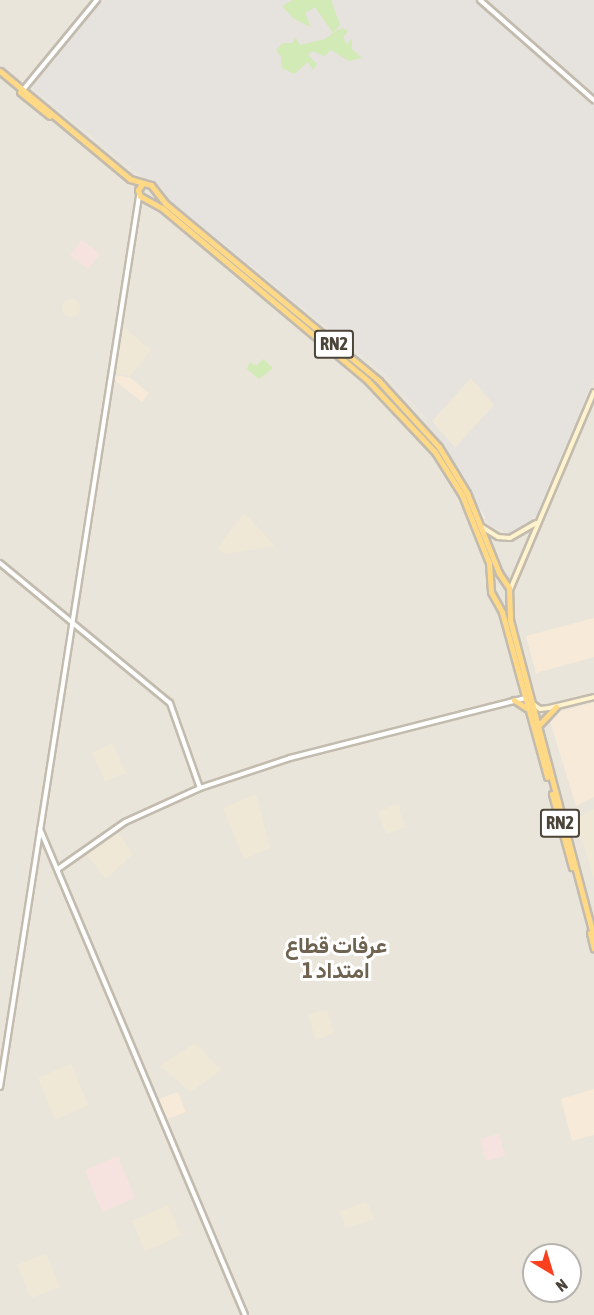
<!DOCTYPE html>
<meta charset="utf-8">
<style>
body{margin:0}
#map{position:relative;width:594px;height:1315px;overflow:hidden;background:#f6f3ec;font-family:"Asap Condensed",Vazirmatn,sans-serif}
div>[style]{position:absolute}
.residential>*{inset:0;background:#eae5da}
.commercial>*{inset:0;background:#f7ead8}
.industrial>*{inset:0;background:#e6e2dd}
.education>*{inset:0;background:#efe8d6}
.round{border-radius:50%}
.medical>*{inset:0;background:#f6e3e0}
.green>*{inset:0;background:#d2eab5}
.roads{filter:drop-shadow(2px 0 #c2bbae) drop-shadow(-2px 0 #c2bbae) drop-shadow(0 2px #c2bbae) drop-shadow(0 -2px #c2bbae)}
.tertiary>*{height:4px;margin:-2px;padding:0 2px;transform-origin:2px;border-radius:2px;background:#fff}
.secondary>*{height:4px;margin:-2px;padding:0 2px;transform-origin:2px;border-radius:2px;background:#fff3cd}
.trunk>*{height:5px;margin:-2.5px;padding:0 2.5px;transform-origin:2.5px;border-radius:2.5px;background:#ffd985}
span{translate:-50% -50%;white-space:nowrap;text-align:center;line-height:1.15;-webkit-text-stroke:6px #fff;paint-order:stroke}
.shield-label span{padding:2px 4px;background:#fff;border:2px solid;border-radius:4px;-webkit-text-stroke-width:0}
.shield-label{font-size:18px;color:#4b4439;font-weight:700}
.quarter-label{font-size:22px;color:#6e6250;font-weight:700}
.north{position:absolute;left:522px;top:1243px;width:60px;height:60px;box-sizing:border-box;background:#fff;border:2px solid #b7b4b0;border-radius:50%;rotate:142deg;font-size:16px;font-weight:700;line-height:24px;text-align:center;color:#4b4439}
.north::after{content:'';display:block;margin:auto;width:21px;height:27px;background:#fc3f1d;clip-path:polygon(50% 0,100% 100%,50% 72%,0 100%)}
</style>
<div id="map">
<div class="residential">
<i style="clip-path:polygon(evenodd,0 0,100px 0,29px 86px,385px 375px,425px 417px,450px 452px,484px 518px,537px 513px,594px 379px,594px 1315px,0 1315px,0 0,534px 1255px,570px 1255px,570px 1291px,534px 1291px,534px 1255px)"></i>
</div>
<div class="commercial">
<i style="clip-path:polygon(114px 375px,129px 377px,149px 393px,142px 402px,113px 379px)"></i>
<i style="clip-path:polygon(594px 618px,594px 657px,536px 673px,526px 636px)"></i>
<i style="clip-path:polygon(594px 702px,594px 797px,576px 806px,548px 715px)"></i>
<i style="clip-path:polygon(594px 1089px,594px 1135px,572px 1141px,561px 1099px)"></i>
<i style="clip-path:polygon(178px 1092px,186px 1112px,167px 1119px,159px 1099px)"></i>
</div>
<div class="industrial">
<i style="clip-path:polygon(100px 0,594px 0,594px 379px,537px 513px,529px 522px,509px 533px,490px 526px,425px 417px,385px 375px,29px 86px)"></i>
</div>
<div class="education">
<i class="round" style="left:62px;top:299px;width:18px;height:18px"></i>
<i style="clip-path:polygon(123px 327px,151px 350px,130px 376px,116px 373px)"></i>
<i style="clip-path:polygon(471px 378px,494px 405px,455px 448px,432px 421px)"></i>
<i style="clip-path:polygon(244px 513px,261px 531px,275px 546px,224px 554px,217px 548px)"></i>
<i style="clip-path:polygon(112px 743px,126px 773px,105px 781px,92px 753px)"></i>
<i style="clip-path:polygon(256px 794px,270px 848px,244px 859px,223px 808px)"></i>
<i style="clip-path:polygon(398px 804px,405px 827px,386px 834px,378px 812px)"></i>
<i style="clip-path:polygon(594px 809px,594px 876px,593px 876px,576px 819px)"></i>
<i style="clip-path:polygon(117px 832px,133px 854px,106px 879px,86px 854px)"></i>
<i style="clip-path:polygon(327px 1009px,334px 1033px,316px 1040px,308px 1015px)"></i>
<i style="clip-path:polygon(195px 1043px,221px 1070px,191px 1092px,160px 1066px)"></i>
<i style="clip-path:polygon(71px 1064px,88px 1105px,55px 1120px,38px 1078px)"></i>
<i style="clip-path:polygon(367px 1202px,374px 1219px,346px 1228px,339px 1211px)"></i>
<i style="clip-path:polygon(168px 1205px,181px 1235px,145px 1251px,132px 1221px)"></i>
<i style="clip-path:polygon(46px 1254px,60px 1287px,31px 1298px,17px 1265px)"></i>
</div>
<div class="medical">
<i style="clip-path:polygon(82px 240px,100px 254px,88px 269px,70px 255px)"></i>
<i style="clip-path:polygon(499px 1134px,505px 1156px,486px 1161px,480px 1139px)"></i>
<i style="clip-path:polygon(118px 1156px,135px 1198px,102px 1212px,85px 1170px)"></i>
</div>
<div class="green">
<i style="clip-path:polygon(293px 0,331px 0,340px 25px,334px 32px,343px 28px,348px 31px,343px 37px,347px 45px,352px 38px,352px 49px,362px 58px,349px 61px,331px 50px,324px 56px,312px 51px,308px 55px,317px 64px,313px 70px,308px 62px,294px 74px,282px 68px,281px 56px,276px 50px,283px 43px,292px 43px,296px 38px,300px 45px,325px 39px,333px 33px,315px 7px,305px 13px,311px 27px,294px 19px,282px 6px)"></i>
<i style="clip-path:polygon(263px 359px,273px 368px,259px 379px,247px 369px,250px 362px,256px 366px)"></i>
</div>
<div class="roads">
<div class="tertiary">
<i style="left:480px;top:0;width:152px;rotate:41.3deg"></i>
<i style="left:23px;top:90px;width:117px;rotate:-50.6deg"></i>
<i style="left:0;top:563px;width:220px;rotate:39.5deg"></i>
<i style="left:170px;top:703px;width:90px;rotate:70.6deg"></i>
<i style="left:40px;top:829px;width:527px;rotate:67.13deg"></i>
<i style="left:58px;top:869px;width:82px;rotate:-35deg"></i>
<i style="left:125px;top:822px;width:82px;rotate:-24.4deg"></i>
<i style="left:200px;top:788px;width:95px;rotate:-18.4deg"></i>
<i style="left:290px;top:758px;width:243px;rotate:-14.3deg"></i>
<i style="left:0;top:1087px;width:902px;rotate:-81.13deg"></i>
</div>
<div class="secondary">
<i style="left:482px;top:527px;width:19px;rotate:32deg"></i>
<i style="left:498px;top:537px;width:12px;rotate:5deg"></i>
<i style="left:510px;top:538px;width:30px;rotate:-30deg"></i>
<i style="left:510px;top:590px;width:215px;rotate:-67deg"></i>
<i style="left:532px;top:703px;width:10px;rotate:37deg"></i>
<i style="left:540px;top:709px;width:9px;rotate:-6deg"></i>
<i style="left:549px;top:708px;width:46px;rotate:-13.7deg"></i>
</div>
<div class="trunk">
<i style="left:0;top:71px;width:169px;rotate:39.7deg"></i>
<i style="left:130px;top:179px;width:22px;rotate:16deg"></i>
<i style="left:151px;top:185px;width:24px;rotate:52deg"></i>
<i style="left:166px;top:204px;width:277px;rotate:39.7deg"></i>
<i style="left:379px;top:381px;width:89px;rotate:47.7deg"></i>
<i style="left:439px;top:447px;width:54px;rotate:58.7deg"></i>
<i style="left:467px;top:493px;width:86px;rotate:68.2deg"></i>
<i style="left:499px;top:573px;width:18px;rotate:56deg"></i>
<i style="left:509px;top:588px;width:32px;rotate:88deg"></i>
<i style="left:510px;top:620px;width:328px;rotate:75.2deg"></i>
<i style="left:20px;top:92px;width:38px;rotate:39deg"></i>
<i style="left:142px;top:184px;width:7px;rotate:124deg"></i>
<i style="left:138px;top:190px;width:6px;rotate:72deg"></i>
<i style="left:140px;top:196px;width:25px;rotate:29deg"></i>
<i style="left:162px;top:208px;width:269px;rotate:40deg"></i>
<i style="left:368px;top:381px;width:98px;rotate:46.7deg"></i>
<i style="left:435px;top:452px;width:51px;rotate:57.9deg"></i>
<i style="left:462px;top:495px;width:73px;rotate:68.3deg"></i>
<i style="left:489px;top:563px;width:29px;rotate:86deg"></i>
<i style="left:491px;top:592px;width:23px;rotate:61deg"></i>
<i style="left:502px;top:612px;width:171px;rotate:74.7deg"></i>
<i style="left:514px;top:700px;width:17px;rotate:33deg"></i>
<i style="left:539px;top:725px;width:25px;rotate:-47deg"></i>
<i style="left:552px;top:794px;width:76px;rotate:74.7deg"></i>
<i style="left:590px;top:933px;width:16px;rotate:76deg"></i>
</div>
</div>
<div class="shield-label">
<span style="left:334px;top:344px">RN2</span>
<span style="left:560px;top:823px">RN2</span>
</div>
<div class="quarter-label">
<span style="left:336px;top:958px">عرفات قطاع<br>1 امتداد</span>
</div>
<div class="north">N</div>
</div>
